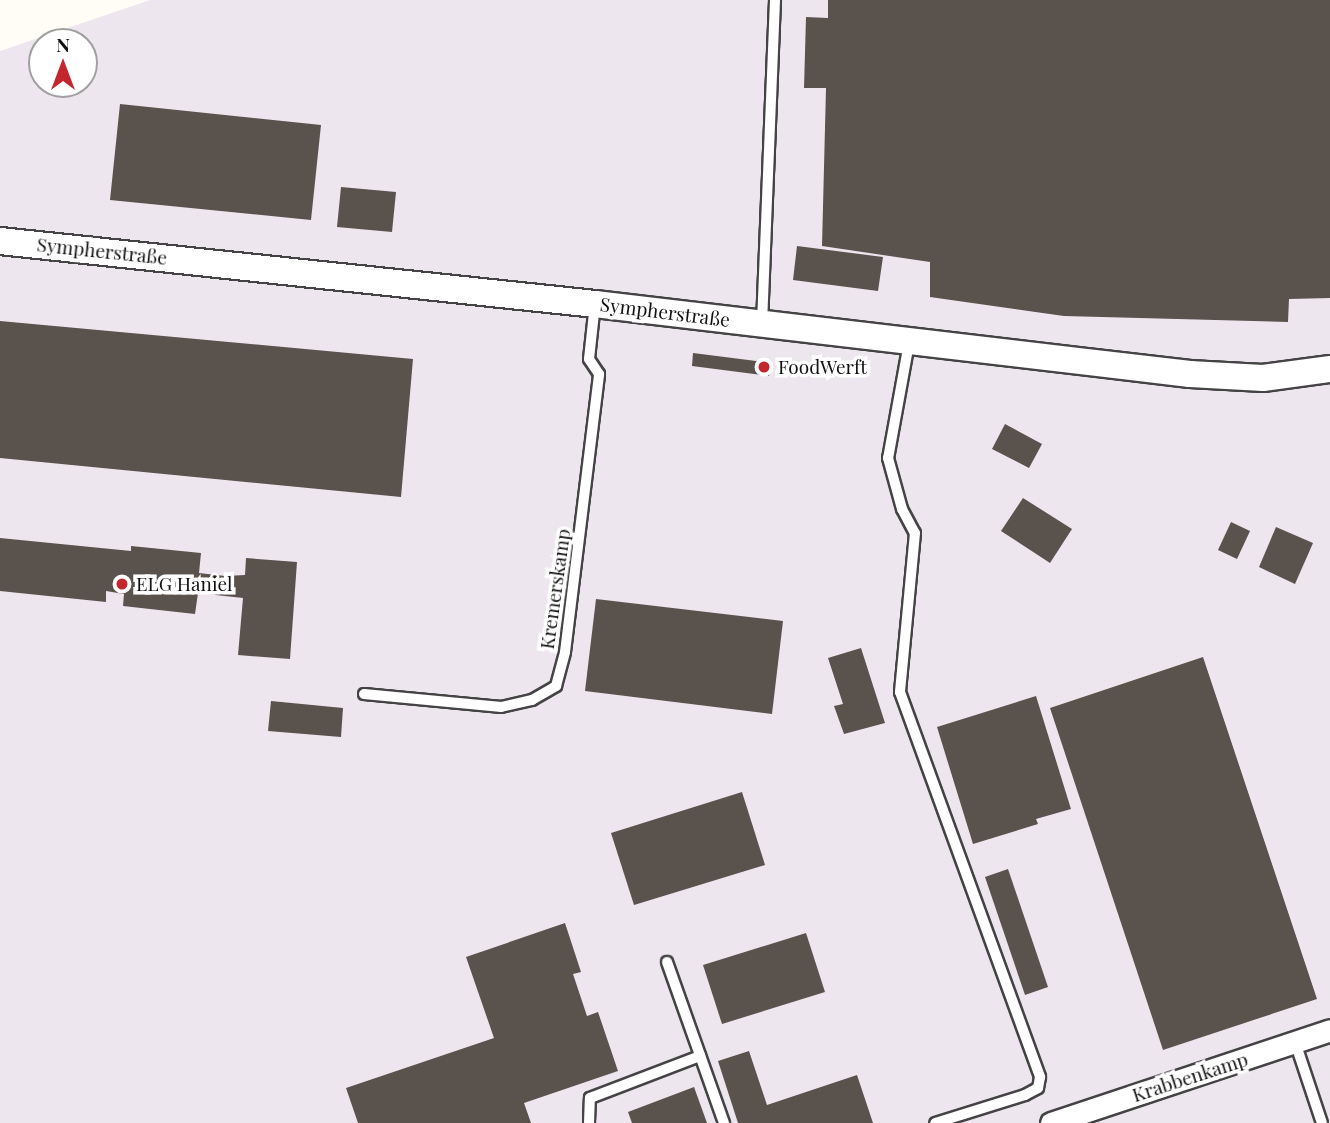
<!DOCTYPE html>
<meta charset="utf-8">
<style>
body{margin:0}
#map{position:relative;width:1330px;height:1123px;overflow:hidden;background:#fffdf5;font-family:"Playfair Display",serif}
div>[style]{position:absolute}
.industrial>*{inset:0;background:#eee6ef}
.building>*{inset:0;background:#5a524d}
.roads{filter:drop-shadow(2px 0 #444) drop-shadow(-2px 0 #444) drop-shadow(0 2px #444) drop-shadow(0 -2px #444)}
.service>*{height:10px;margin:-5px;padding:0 5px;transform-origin:5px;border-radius:5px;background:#fff}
.minor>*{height:21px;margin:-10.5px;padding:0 10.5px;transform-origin:10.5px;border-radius:10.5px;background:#fff}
.tertiary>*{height:26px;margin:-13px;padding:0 13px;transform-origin:13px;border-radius:13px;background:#fff}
.dots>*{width:19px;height:19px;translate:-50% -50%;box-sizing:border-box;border:4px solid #fff;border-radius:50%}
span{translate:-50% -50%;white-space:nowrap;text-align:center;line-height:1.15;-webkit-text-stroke:7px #fff;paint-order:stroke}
.street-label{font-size:19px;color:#111}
.poi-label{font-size:19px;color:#111}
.left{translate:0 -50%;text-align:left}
.north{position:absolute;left:28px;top:28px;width:70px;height:70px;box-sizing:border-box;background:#fff;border:2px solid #a0a0a0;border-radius:50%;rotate:0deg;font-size:19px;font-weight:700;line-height:28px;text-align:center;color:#111}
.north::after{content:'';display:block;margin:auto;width:24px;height:32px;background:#c4262e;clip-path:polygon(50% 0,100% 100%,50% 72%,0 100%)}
</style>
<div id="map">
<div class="industrial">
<i style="clip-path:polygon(evenodd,150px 0,1330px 0,1330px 1123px,0 1123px,0 51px,150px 0,42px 42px,84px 42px,84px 84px,42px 84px,42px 42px)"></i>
</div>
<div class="building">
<i style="clip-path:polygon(828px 0,1330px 0,1330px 298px,1289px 299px,1288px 322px,1064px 316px,930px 297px,930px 262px,822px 246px,826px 88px,804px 88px,806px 17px,828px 18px)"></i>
<i style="clip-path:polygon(120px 104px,321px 125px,311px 220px,110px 200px)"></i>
<i style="clip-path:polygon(341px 187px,396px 192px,392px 232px,337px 227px)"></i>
<i style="clip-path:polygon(797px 246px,883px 257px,878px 291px,793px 280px)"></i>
<i style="clip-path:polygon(0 321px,413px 359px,401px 497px,0 458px)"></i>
<i style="clip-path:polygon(693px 353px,771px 363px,769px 376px,692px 366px)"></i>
<i style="clip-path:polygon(1005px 424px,1042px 444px,1029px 468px,992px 449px)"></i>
<i style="clip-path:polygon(1023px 498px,1072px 529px,1050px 563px,1001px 531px)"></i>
<i style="clip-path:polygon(1231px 522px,1250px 531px,1237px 559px,1218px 550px)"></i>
<i style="clip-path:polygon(1276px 527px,1313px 543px,1295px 584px,1259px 567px)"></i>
<i style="clip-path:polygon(0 538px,131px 551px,131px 546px,201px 553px,199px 573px,225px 576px,245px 575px,246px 558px,297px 562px,290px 659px,238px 655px,243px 598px,198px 593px,195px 614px,123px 606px,124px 594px,106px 591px,106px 602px,0 591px)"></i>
<i style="clip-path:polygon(596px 599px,783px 621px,772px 714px,585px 691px)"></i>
<i style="clip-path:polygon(861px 648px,885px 723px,844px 734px,834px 706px,843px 704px,828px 658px)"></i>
<i style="clip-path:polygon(1203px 657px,1317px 999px,1163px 1050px,1050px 708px)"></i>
<i style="clip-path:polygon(1036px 696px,1071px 809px,1036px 819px,1038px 824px,973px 844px,937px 727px)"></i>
<i style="clip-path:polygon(271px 701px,343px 708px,341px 737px,268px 731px)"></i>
<i style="clip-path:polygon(742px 792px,765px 865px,634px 905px,611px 833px)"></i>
<i style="clip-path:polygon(1008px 869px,1048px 987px,1025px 995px,985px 877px)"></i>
<i style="clip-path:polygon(565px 923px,581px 972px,573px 974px,587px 1016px,598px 1012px,618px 1071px,524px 1103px,531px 1123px,358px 1123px,346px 1088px,494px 1038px,466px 957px)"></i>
<i style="clip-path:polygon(806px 933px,825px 992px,722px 1024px,703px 965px)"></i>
<i style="clip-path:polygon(749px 1051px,767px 1105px,857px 1075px,873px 1123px,738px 1123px,718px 1061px)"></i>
<i style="clip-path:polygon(694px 1087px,707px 1123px,632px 1123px,628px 1112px)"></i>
</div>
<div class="roads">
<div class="service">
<i style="left:762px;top:324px;width:324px;rotate:-87.7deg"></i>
<i style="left:909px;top:343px;width:117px;rotate:100.3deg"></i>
<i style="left:888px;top:458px;width:53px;rotate:74.6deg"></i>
<i style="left:902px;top:509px;width:27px;rotate:62deg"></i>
<i style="left:915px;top:533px;width:160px;rotate:95.4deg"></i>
<i style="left:900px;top:692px;width:410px;rotate:70deg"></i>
<i style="left:1040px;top:1077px;width:11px;rotate:100deg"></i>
<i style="left:1038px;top:1088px;width:15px;rotate:152deg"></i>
<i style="left:1025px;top:1095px;width:94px;rotate:162.7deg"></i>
<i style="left:364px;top:694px;width:138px;rotate:5.4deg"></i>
<i style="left:501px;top:707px;width:32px;rotate:-13deg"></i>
<i style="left:532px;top:700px;width:28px;rotate:-30deg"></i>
<i style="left:556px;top:686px;width:35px;rotate:-75deg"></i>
<i style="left:565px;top:652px;width:280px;rotate:-83deg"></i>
<i style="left:599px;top:374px;width:18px;rotate:-124deg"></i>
<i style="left:589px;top:359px;width:55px;rotate:-83.8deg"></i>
<i style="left:667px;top:962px;width:171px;rotate:70.5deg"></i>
<i style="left:1295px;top:1042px;width:85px;rotate:71.6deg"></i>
<i style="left:589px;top:1123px;width:25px;rotate:-88deg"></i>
<i style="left:590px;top:1098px;width:118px;rotate:-20.9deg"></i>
</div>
<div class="minor">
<i style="left:1051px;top:1123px;width:294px;rotate:-18.4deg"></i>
</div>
<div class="tertiary">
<i style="left:0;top:241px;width:598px;rotate:6.04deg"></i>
<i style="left:595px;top:304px;width:599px;rotate:6.71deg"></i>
<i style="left:1190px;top:374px;width:73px;rotate:3.1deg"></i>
<i style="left:1263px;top:378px;width:68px;rotate:-7.7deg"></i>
</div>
</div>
<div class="dots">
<i style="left:764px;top:367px;background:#c4262e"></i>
<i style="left:122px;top:584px;background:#c4262e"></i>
</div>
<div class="street-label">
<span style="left:102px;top:251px;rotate:6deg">Sympherstraße</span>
<span style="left:665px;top:312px;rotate:7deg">Sympherstraße</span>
<span style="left:555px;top:589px;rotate:-82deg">Kremerskamp</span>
<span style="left:1190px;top:1077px;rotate:-18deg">Krabbenkamp</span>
</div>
<div class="poi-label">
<span class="left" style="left:778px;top:367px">FoodWerft</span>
<span class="left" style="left:136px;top:584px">ELG Haniel</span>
</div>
<div class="north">N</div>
</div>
